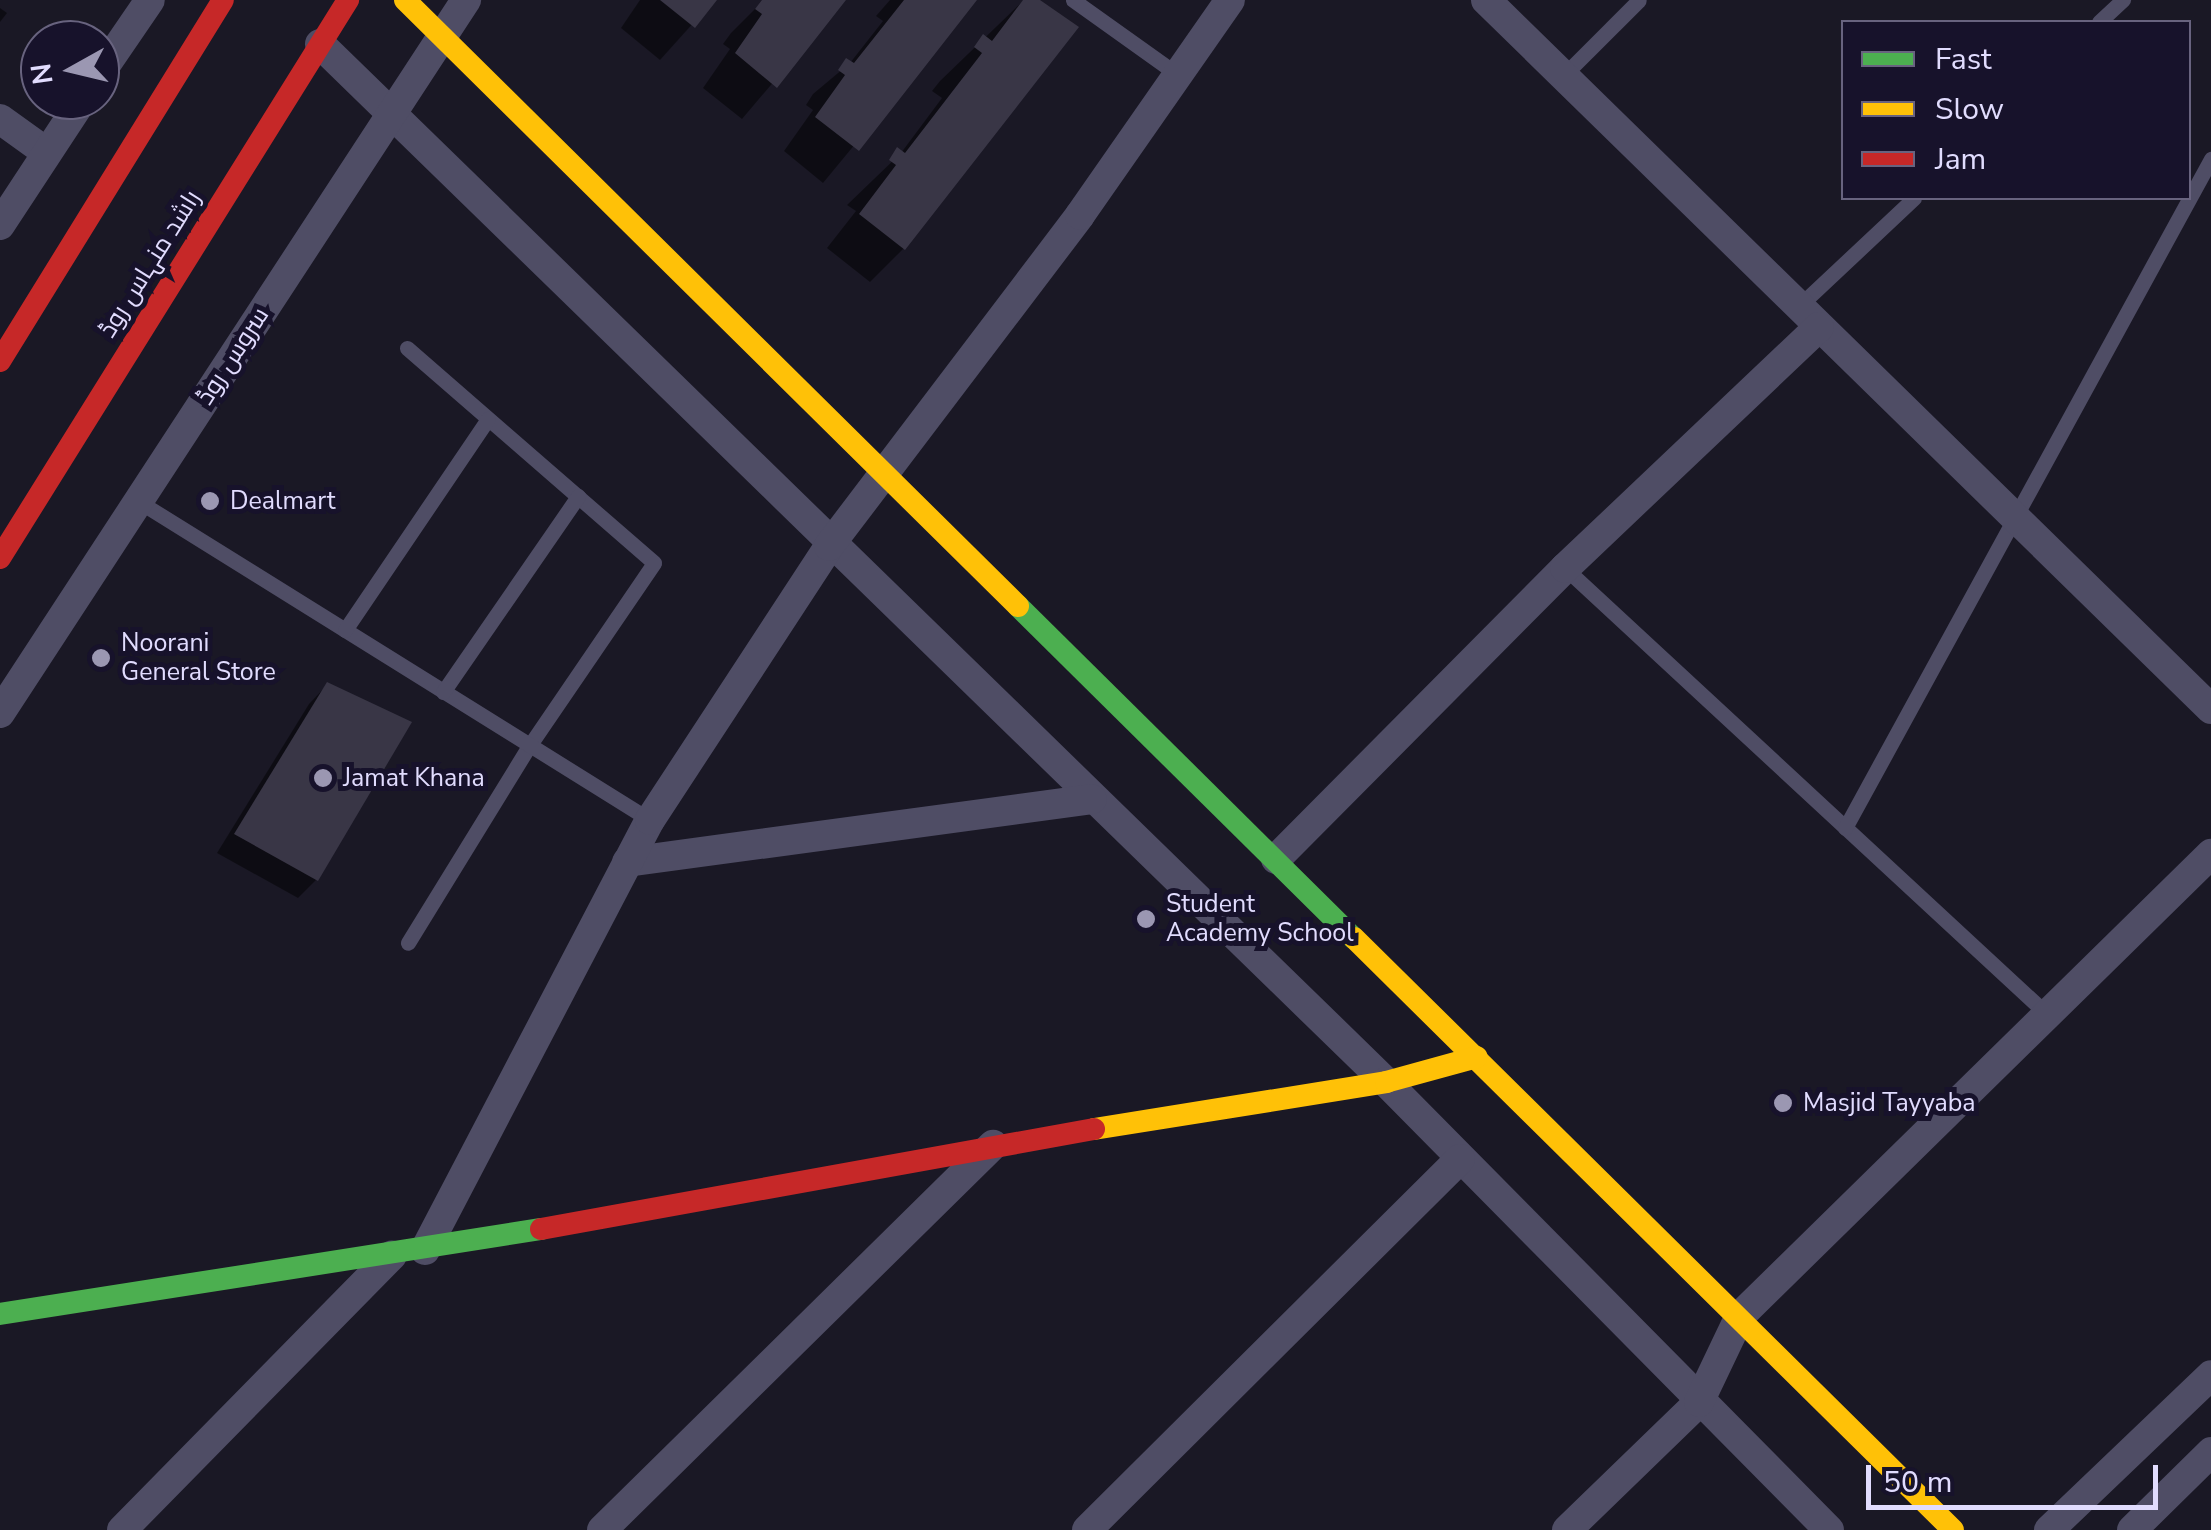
<!DOCTYPE html>
<meta charset="utf-8">
<style>
body{margin:0}
#map{position:relative;width:2211px;height:1530px;overflow:hidden;background:#1a1825;font-family:"Nunito Sans",Cairo,sans-serif}
div>[style]{position:absolute}
.shadow>*{inset:0;background:#0007}
.building>*{inset:0;background:#393646}
.lane>*{height:15px;margin:-7.5px;padding:0 7.5px;transform-origin:7.5px;border-radius:7.5px;background:#4f4d65}
.street>*{height:30px;margin:-15px;padding:0 15px;transform-origin:15px;border-radius:15px;background:#4f4d65}
.fast>*{height:22px;margin:-11px;padding:0 11px;transform-origin:11px;border-radius:11px;background:#4caf50}
.slow>*{height:22px;margin:-11px;padding:0 11px;transform-origin:11px;border-radius:11px;background:#ffc107}
.jam>*{height:22px;margin:-11px;padding:0 11px;transform-origin:11px;border-radius:11px;background:#c62828}
.dots>*{width:28px;height:28px;translate:-50% -50%;box-sizing:border-box;border:5px solid #17122b;border-radius:50%}
span{translate:-50% -50%;white-space:nowrap;text-align:center;line-height:1.15;-webkit-text-stroke:10px #17122b;paint-order:stroke}
.street-label{font-size:25px;color:#e1dcfe}
.poi-label{font-size:25px;color:#e1dcfe}
.left{translate:0 -50%;text-align:left}
.legend{position:absolute;left:1841px;top:20px;width:350px;height:180px;box-sizing:border-box;background:#17122b;border:2px solid #68637f;margin:0;padding:12px 18px;list-style:none;font-size:30px;color:#e1dcfe}
.legend li{display:flex;align-items:center;gap:20px;height:50px}
.legend b{width:50px;border:2px solid #68637f}
.north{position:absolute;left:20px;top:20px;width:100px;height:100px;box-sizing:border-box;background:#17122b;border:2px solid #68637f;border-radius:50%;rotate:262deg;font-size:28px;font-weight:700;line-height:40px;text-align:center;color:#e1dcfe}
.north::after{content:'';display:block;margin:auto;width:35px;height:45px;background:#9b97b2;clip-path:polygon(50% 0,100% 100%,50% 72%,0 100%)}
.scale{position:absolute;left:1866px;top:1465px;width:292px;height:45px;box-sizing:border-box;border:5px solid #e1dcfe;border-top:0;padding-left:12px;font-size:30px;line-height:35px;white-space:nowrap;color:#e1dcfe;-webkit-text-stroke:8px #17122b;paint-order:stroke}
</style>
<div id="map">
<div class="shadow">
<i style="clip-path:polygon(640px 0,714px 0,660px 60px,621px 28px)"></i>
<i style="clip-path:polygon(764px 0,843px 0,742px 119px,703px 88px,730px 49px,723px 44px,731px 33px)"></i>
<i style="clip-path:polygon(890px 0,974px 0,823px 183px,784px 151px,813px 110px,806px 105px,813px 94px,850px 63px,883px 21px,876px 16px)"></i>
<i style="clip-path:polygon(1024px 0,1036px 0,1075px 28px,903px 249px,870px 282px,827px 248px,856px 211px,847px 205px,901px 153px,942px 98px,932px 91px,940px 81px)"></i>
<i style="clip-path:polygon(0 8px,7px 13px,0 22px)"></i>
<i style="clip-path:polygon(327px 685px,316px 880px,298px 898px,217px 853px,309px 704px)"></i>
</div>
<div class="building">
<i style="clip-path:polygon(660px 0,717px 0,695px 28px)"></i>
<i style="clip-path:polygon(762px 0,846px 0,777px 88px,735px 53px,762px 14px,755px 9px)"></i>
<i style="clip-path:polygon(904px 0,977px 0,859px 151px,815px 117px,845px 75px,838px 70px,846px 58px,854px 63px)"></i>
<i style="clip-path:polygon(1023px 0,1040px 0,1079px 27px,905px 250px,859px 214px,896px 165px,889px 160px,897px 147px,905px 153px,982px 53px,974px 47px,983px 34px,992px 41px)"></i>
<i style="clip-path:polygon(327px 682px,412px 722px,318px 881px,234px 834px)"></i>
</div>
<div class="lane">
<i style="left:1073px;top:0;width:129px;rotate:35.5deg"></i>
<i style="left:2099px;top:22px;width:33px;rotate:-43deg"></i>
<i style="left:1563px;top:76px;width:107px;rotate:-45deg"></i>
<i style="left:1798px;top:307px;width:159px;rotate:-43.2deg"></i>
<i style="left:407px;top:348px;width:327px;rotate:41deg"></i>
<i style="left:654px;top:563px;width:222px;rotate:124.3deg"></i>
<i style="left:529px;top:746px;width:231px;rotate:121.6deg"></i>
<i style="left:138px;top:501px;width:603px;rotate:31.92deg"></i>
<i style="left:1565px;top:568px;width:660px;rotate:42.79deg"></i>
<i style="left:345px;top:630px;width:255px;rotate:-55.9deg"></i>
<i style="left:443px;top:692px;width:238px;rotate:-55.4deg"></i>
<i style="left:1845px;top:828px;width:763px;rotate:-61.32deg"></i>
</div>
<div class="street">
<i style="left:1486px;top:0;width:1014px;rotate:44.36deg"></i>
<i style="left:320px;top:44px;width:1488px;rotate:44.24deg"></i>
<i style="left:1386px;top:1082px;width:630px;rotate:45.32deg"></i>
<i style="left:100px;top:73px;width:88px;rotate:-55.6deg"></i>
<i style="left:0;top:119px;width:57px;rotate:35.7deg"></i>
<i style="left:0;top:225px;width:149px;rotate:-56.7deg"></i>
<i style="left:0;top:713px;width:852px;rotate:-56.83deg"></i>
<i style="left:1276px;top:859px;width:410px;rotate:-45.2deg"></i>
<i style="left:1565px;top:568px;width:350px;rotate:-43.5deg"></i>
<i style="left:627px;top:862px;width:469px;rotate:-7.7deg"></i>
<i style="left:425px;top:1250px;width:485px;rotate:-62.4deg"></i>
<i style="left:650px;top:820px;width:327px;rotate:-56.8deg"></i>
<i style="left:829px;top:546px;width:415px;rotate:-52.8deg"></i>
<i style="left:1080px;top:215px;width:262px;rotate:-55.1deg"></i>
<i style="left:122px;top:1530px;width:385px;rotate:-45.5deg"></i>
<i style="left:602px;top:1530px;width:549px;rotate:-44.56deg"></i>
<i style="left:1087px;top:1530px;width:526px;rotate:-44.85deg"></i>
<i style="left:1567px;top:1530px;width:184px;rotate:-44.1deg"></i>
<i style="left:1699px;top:1402px;width:95px;rotate:-64.5deg"></i>
<i style="left:1740px;top:1316px;width:660px;rotate:-44.45deg"></i>
<i style="left:2049px;top:1530px;width:224px;rotate:-43.7deg"></i>
<i style="left:2132px;top:1530px;width:111px;rotate:-44.6deg"></i>
</div>
<div class="fast">
<i style="left:1018px;top:606px;width:472px;rotate:44.7deg"></i>
<i style="left:0;top:1314px;width:548px;rotate:-8.93deg"></i>
</div>
<div class="slow">
<i style="left:405px;top:0;width:862px;rotate:44.67deg"></i>
<i style="left:1354px;top:938px;width:842px;rotate:44.66deg"></i>
<i style="left:1094px;top:1129px;width:296px;rotate:-9.1deg"></i>
<i style="left:1386px;top:1082px;width:94px;rotate:-15.4deg"></i>
</div>
<div class="jam">
<i style="left:0;top:361px;width:424px;rotate:-58.3deg"></i>
<i style="left:0;top:558px;width:658px;rotate:-58.05deg"></i>
<i style="left:541px;top:1229px;width:562px;rotate:-10.25deg"></i>
</div>
<div class="dots">
<i style="left:210px;top:501px;background:#9b97b2"></i>
<i style="left:101px;top:658px;background:#9b97b2"></i>
<i style="left:323px;top:778px;background:#9b97b2"></i>
<i style="left:1146px;top:919px;background:#9b97b2"></i>
<i style="left:1783px;top:1103px;background:#9b97b2"></i>
</div>
<div class="street-label">
<span style="left:150px;top:264px;rotate:-58deg">راشد منہاس روڈ</span>
<span style="left:233px;top:356px;rotate:-57deg">سروس روڈ</span>
</div>
<div class="poi-label">
<span class="left" style="left:230px;top:501px">Dealmart</span>
<span class="left" style="left:121px;top:658px">Noorani<br>General Store</span>
<span class="left" style="left:343px;top:778px">Jamat Khana</span>
<span class="left" style="left:1166px;top:919px">Student<br>Academy School</span>
<span class="left" style="left:1803px;top:1103px">Masjid Tayyaba</span>
</div>
<ul class="legend">
<li><b style="height:12px;background:#4caf50"></b>Fast</li>
<li><b style="height:12px;background:#ffc107"></b>Slow</li>
<li><b style="height:12px;background:#c62828"></b>Jam</li>
</ul>
<div class="north">N</div>
<div class="scale">50 m</div>
</div>
